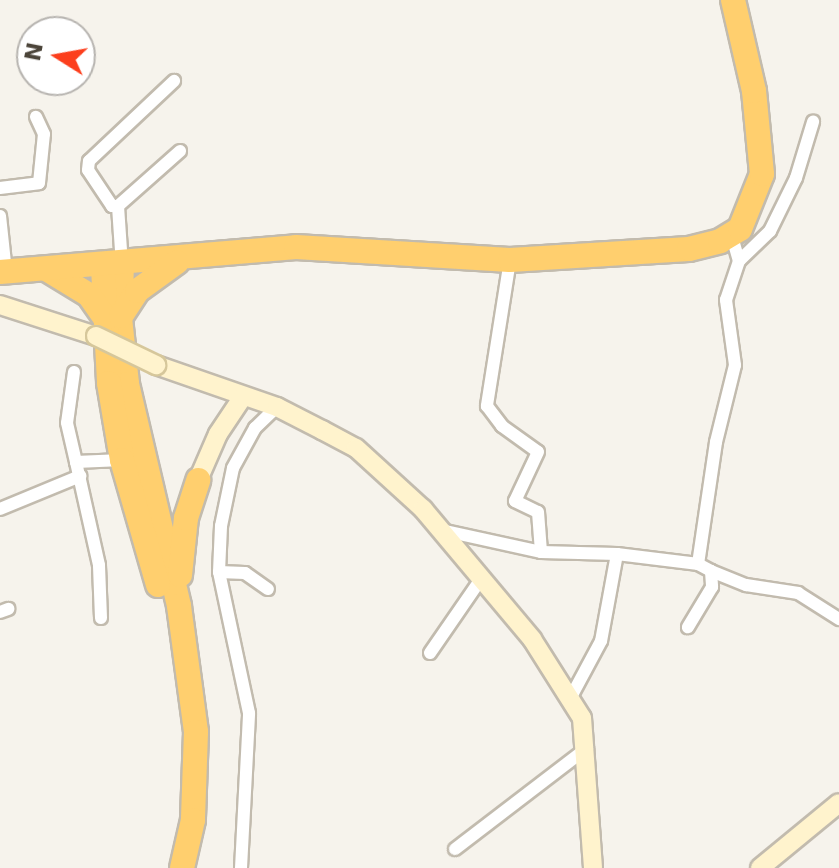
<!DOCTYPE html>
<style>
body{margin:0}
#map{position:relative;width:839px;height:868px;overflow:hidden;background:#f6f3ec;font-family:"DejaVu Sans",sans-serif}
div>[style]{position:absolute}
.roads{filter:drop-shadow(2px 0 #c2bbae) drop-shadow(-2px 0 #c2bbae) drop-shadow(0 2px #c2bbae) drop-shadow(0 -2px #c2bbae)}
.street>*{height:12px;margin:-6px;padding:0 6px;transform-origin:6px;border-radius:6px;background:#fff}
.secondary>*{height:18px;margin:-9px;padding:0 9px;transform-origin:9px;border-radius:9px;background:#fff3cd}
.highway>*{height:24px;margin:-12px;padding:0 12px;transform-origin:12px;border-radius:12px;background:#ffcf6e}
.bridges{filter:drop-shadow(2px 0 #d6c79b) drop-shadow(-2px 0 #d6c79b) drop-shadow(0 2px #d6c79b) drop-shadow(0 -2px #d6c79b)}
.secondary-bridge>*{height:18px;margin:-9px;padding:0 9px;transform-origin:9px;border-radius:9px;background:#fff3cd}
span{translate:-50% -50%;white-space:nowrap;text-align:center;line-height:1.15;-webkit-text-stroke:6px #fff;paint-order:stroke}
.north{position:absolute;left:16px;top:16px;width:80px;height:80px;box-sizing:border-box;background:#fff;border:2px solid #b7b4b0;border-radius:50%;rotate:281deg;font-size:22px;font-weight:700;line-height:32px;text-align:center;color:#4b4439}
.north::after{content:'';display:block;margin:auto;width:28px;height:36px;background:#fc3f1d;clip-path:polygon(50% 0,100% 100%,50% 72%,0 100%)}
</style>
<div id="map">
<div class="roads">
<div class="street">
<i style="left:0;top:188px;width:39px;rotate:-7deg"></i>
<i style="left:39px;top:183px;width:49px;rotate:-84.2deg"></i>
<i style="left:44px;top:134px;width:19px;rotate:-115deg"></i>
<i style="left:118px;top:206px;width:6px;rotate:180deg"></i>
<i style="left:112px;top:206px;width:43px;rotate:-123.7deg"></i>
<i style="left:88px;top:170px;width:9px;rotate:-84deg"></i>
<i style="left:89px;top:161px;width:117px;rotate:-43.3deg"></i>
<i style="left:0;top:216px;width:56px;rotate:83.9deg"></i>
<i style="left:510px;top:260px;width:148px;rotate:99deg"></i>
<i style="left:487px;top:406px;width:25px;rotate:53deg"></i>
<i style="left:502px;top:426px;width:44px;rotate:35.8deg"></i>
<i style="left:538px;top:452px;width:54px;rotate:115.1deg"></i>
<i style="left:515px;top:501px;width:25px;rotate:26deg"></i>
<i style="left:538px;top:512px;width:40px;rotate:85.7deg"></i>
<i style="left:541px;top:552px;width:76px;rotate:1.5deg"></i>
<i style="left:617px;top:554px;width:88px;rotate:100.4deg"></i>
<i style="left:601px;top:641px;width:64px;rotate:118.2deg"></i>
<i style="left:739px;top:261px;width:43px;rotate:-44.1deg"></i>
<i style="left:770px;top:231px;width:59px;rotate:-63.9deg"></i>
<i style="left:796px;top:178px;width:59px;rotate:-73.1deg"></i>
<i style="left:122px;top:265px;width:59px;rotate:-93.9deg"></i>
<i style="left:118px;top:206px;width:83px;rotate:-41.6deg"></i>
<i style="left:74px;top:372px;width:51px;rotate:97.8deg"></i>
<i style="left:67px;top:423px;width:40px;rotate:77deg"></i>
<i style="left:0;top:509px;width:87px;rotate:-22.4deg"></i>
<i style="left:441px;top:530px;width:102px;rotate:12.4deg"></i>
<i style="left:617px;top:554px;width:82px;rotate:7deg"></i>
<i style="left:698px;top:564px;width:15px;rotate:28deg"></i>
<i style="left:711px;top:571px;width:16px;rotate:86deg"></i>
<i style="left:712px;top:587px;width:47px;rotate:121deg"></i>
<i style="left:698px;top:564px;width:123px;rotate:-81.6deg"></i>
<i style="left:716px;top:442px;width:79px;rotate:-76.1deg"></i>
<i style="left:735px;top:365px;width:66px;rotate:-97.9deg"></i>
<i style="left:726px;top:300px;width:41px;rotate:-71.6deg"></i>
<i style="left:739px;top:261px;width:26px;rotate:-106deg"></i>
<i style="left:711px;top:571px;width:38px;rotate:22deg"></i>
<i style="left:746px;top:585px;width:53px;rotate:8.7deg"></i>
<i style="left:798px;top:593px;width:49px;rotate:32.4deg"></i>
<i style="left:219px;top:572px;width:26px;rotate:2deg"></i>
<i style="left:245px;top:573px;width:28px;rotate:35deg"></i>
<i style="left:0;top:612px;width:9px;rotate:-21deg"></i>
<i style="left:101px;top:618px;width:53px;rotate:-92.2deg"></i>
<i style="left:99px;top:565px;width:106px;rotate:-102.6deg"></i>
<i style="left:76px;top:462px;width:46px;rotate:-2.5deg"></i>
<i style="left:430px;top:653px;width:86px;rotate:-55.4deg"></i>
<i style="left:455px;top:849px;width:166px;rotate:-37.4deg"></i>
<i style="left:241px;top:868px;width:155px;rotate:-87deg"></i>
<i style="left:249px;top:713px;width:144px;rotate:-102deg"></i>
<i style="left:219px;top:572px;width:46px;rotate:-87.5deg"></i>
<i style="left:221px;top:526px;width:59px;rotate:-78.3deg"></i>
<i style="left:233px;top:468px;width:46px;rotate:-61.2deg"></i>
<i style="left:255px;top:428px;width:30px;rotate:-44deg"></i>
</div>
<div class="secondary">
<i style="left:0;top:305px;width:101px;rotate:17.9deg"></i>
<i style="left:156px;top:365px;width:128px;rotate:19.1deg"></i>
<i style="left:277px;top:407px;width:51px;rotate:27.1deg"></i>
<i style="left:322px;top:430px;width:38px;rotate:28deg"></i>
<i style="left:356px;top:448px;width:91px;rotate:42.3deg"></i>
<i style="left:423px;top:509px;width:170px;rotate:50deg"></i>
<i style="left:532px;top:639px;width:93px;rotate:57.7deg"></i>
<i style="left:582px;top:718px;width:150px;rotate:85.8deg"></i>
<i style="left:198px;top:480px;width:50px;rotate:-66.5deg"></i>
<i style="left:218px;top:434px;width:43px;rotate:-56.3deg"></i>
<i style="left:760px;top:868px;width:102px;rotate:-39.4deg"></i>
</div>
<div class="highway">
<i style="left:122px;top:265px;width:53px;rotate:92.2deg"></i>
<i style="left:120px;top:318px;width:66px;rotate:83.9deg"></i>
<i style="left:127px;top:384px;width:228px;rotate:76.8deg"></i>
<i style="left:179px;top:606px;width:127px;rotate:82.3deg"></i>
<i style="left:196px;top:732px;width:88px;rotate:92deg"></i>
<i style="left:193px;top:820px;width:49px;rotate:102.9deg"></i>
<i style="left:103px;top:267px;width:116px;rotate:87deg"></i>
<i style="left:109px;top:383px;width:78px;rotate:80.4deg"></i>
<i style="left:122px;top:460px;width:130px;rotate:73.9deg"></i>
<i style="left:48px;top:270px;width:48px;rotate:31.4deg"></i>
<i style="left:89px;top:295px;width:29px;rotate:55deg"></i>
<i style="left:0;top:272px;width:297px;rotate:-4.8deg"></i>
<i style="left:296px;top:247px;width:214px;rotate:3.5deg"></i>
<i style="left:510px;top:260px;width:179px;rotate:-3.5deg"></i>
<i style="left:689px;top:249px;width:32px;rotate:-14deg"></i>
<i style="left:720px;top:241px;width:23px;rotate:-31deg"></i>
<i style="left:740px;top:229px;width:59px;rotate:-68.2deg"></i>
<i style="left:762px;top:174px;width:83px;rotate:-95.5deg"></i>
<i style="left:754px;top:91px;width:93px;rotate:-103deg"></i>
<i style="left:121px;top:316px;width:30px;rotate:-57deg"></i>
<i style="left:137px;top:291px;width:49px;rotate:-35.9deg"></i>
<i style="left:180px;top:575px;width:57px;rotate:-84deg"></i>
<i style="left:186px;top:518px;width:40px;rotate:-72deg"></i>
</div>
</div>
<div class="bridges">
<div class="secondary-bridge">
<i style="left:96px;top:336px;width:67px;rotate:25.8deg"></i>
</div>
</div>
<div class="north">N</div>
</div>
